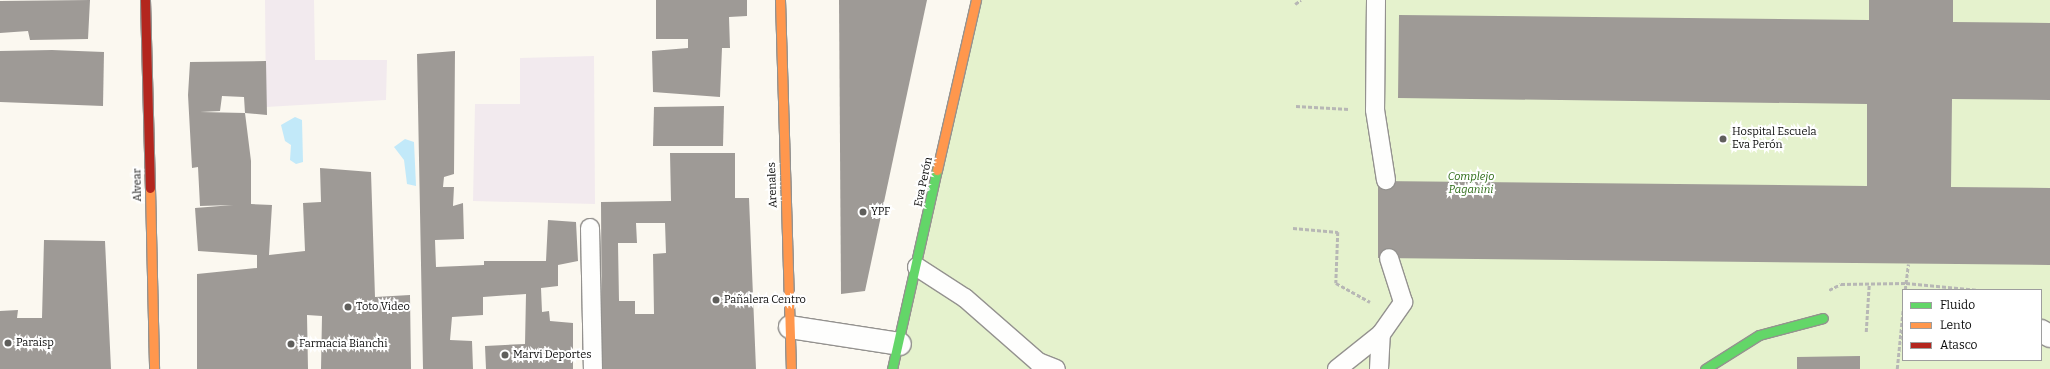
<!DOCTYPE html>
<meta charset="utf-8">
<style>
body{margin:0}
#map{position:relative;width:2050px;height:369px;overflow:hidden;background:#fbf8f0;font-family:Bitter,serif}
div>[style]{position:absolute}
.industrial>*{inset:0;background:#f2eaee}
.green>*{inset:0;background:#e5f2cd}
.water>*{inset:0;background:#c2e9f9}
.building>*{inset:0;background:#9e9a96}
.path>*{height:2.5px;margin-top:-1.25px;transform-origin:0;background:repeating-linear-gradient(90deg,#b7b7b5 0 4px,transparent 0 6px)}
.roads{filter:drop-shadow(1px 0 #94928f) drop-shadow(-1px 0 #94928f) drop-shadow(0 1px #94928f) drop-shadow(0 -1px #94928f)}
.lane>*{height:18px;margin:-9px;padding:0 9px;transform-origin:9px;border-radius:9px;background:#fefefd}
.street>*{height:22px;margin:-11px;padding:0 11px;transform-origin:11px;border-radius:11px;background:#fefefd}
.fast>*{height:9px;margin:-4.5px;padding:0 4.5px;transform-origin:4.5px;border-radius:4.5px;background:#63d668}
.slow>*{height:9px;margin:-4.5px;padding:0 4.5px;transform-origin:4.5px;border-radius:4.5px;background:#ff974d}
.jam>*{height:9px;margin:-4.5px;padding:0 4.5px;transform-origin:4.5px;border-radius:4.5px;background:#b3261e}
.dots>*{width:11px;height:11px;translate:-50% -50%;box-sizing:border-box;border:2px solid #fff;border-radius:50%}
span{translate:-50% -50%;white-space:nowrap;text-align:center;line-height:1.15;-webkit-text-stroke:4px #fff;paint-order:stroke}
.poi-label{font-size:11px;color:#0c0c0c}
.left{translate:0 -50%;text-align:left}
.park-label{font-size:11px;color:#2c6b16;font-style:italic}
.street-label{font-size:11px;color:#0c0c0c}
.legend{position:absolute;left:1902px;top:289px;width:140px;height:72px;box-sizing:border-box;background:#fff;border:1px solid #9e9e9e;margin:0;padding:5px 7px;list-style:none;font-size:12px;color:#0c0c0c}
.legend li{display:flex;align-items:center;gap:8px;height:20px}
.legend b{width:20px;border:1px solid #9e9e9e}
</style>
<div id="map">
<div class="industrial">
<i style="clip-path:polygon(265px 0,314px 0,315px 60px,387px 60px,386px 100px,266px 107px)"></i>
<i style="clip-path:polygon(594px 56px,595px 204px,473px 201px,475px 104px,520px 104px,520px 58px)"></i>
</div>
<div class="green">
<i style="clip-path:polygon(evenodd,976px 0,2050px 0,2050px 369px,892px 369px,976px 0,1903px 290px,2041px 290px,2041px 360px,1903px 360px,1903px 290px)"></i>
</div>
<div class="water">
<i style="clip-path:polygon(295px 117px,302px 120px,303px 162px,296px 164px,290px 160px,291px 145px,285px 141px,281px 125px)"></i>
<i style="clip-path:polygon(405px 139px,414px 142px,416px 186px,407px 184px,404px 160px,394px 147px)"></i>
</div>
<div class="building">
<i style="clip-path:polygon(90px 0,88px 39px,30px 40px,28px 31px,0 33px,0 1px)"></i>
<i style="clip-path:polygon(656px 0,747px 0,747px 16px,729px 17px,730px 48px,722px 48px,720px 97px,653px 92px,652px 51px,688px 48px,688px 39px,656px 39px)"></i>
<i style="clip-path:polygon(839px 0,927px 0,865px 291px,841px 294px)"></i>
<i style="clip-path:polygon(1869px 0,1953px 0,1953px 22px,2050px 23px,2050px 100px,1952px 99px,1951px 187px,2050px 188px,2050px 265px,1378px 258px,1378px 181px,1867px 186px,1867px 104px,1398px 98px,1399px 15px,1869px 20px)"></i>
<i style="clip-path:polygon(52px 50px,104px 52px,103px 106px,0 102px,0 51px)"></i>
<i style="clip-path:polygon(455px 51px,454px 174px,444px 177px,443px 187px,454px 187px,453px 206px,463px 203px,464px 239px,435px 240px,436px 267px,484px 265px,484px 261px,546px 261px,548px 220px,576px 222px,578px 261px,558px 265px,558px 286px,541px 288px,542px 312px,549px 311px,550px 321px,573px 323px,573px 369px,486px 369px,485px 346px,525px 344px,526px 294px,483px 297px,483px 315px,452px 317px,450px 340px,472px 341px,473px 369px,423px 369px,417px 54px)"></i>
<i style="clip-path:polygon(266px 61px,267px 115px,245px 113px,244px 97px,222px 96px,220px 111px,200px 112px,245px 113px,251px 161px,251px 204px,272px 205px,269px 255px,305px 251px,303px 203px,321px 202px,320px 168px,371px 172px,375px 297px,410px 295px,411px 369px,321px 369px,322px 316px,307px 315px,308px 369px,197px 369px,197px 274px,257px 268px,257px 255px,198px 251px,195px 208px,233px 205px,200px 206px,198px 167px,192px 168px,188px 95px,190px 62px)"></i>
<i style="clip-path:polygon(724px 106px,723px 146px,653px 146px,654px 107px)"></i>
<i style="clip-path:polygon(evenodd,670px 153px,735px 153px,735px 198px,749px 198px,756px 369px,602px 369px,601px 202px,671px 201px,670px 153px,636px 223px,665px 223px,666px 253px,653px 254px,654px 314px,635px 314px,635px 301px,619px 301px,618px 243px,637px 243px,636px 223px)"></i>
<i style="clip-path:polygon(44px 240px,105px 241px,111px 369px,0 369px,0 311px,18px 310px,17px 318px,42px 318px)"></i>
<i style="clip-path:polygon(1860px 356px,1860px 369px,1797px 369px,1797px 357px)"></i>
</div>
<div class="path">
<i style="left:1295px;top:4px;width:7px;rotate:-34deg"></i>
<i style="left:1296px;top:106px;width:53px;rotate:3.2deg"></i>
<i style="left:1293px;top:228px;width:45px;rotate:5.1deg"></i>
<i style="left:1338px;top:232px;width:51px;rotate:92.2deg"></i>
<i style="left:1336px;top:283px;width:39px;rotate:29deg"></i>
<i style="left:1829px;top:290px;width:13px;rotate:-27deg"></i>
<i style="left:1841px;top:284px;width:65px;rotate:-0.9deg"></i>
<i style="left:1906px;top:283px;width:73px;rotate:5.5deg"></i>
<i style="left:1905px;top:290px;width:26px;rotate:-83deg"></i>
<i style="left:1866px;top:332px;width:48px;rotate:-86.4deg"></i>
<i style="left:1897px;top:369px;width:60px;rotate:-84.3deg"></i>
</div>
<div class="roads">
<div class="lane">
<i style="left:1376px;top:0;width:110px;rotate:90.5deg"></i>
<i style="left:1375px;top:110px;width:71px;rotate:81.1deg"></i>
<i style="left:590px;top:228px;width:141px;rotate:88.8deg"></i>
<i style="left:917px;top:267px;width:57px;rotate:32.9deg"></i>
<i style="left:965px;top:298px;width:97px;rotate:41.2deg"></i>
<i style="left:1038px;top:362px;width:19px;rotate:21deg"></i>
<i style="left:1337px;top:369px;width:56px;rotate:-38.5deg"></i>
<i style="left:1381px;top:334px;width:39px;rotate:-55deg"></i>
<i style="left:1403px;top:302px;width:46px;rotate:-107.7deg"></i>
<i style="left:1379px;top:369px;width:35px;rotate:-87deg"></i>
</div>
<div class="street">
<i style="left:790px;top:327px;width:111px;rotate:8.8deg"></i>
<i style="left:2041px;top:331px;width:10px;rotate:29deg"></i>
</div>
<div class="fast">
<i style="left:892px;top:369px;width:204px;rotate:-77.3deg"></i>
<i style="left:1705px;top:369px;width:64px;rotate:-32.2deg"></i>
<i style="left:1759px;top:335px;width:66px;rotate:-14.9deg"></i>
</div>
<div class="slow">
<i style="left:780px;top:0;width:369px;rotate:88.3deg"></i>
<i style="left:937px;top:170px;width:174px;rotate:-77.1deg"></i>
<i style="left:150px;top:188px;width:181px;rotate:88.7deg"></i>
</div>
<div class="jam">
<i style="left:145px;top:0;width:188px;rotate:88.5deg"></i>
</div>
</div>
<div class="dots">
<i style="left:1723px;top:139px;background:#605f5c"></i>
<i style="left:863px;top:212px;background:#605f5c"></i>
<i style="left:716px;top:300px;background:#605f5c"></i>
<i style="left:348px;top:307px;background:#605f5c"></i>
<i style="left:8px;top:343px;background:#605f5c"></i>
<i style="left:291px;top:344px;background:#605f5c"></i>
<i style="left:505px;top:355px;background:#605f5c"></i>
</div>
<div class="poi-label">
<span class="left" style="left:1732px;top:139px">Hospital Escuela<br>Eva Perón</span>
<span class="left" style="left:871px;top:212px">YPF</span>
<span class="left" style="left:724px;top:300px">Pañalera Centro</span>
<span class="left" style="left:356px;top:307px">Toto Video</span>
<span class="left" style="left:16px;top:343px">Paraisp</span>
<span class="left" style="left:299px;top:344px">Farmacia Bianchi</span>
<span class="left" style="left:513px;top:355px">Marvi Deportes</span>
</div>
<div class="park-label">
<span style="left:1471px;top:184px">Complejo<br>Paganini</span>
</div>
<div class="street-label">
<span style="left:924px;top:182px;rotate:-78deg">Eva Perón</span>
<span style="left:138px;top:185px;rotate:-91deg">Alvear</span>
<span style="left:773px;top:185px;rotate:-92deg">Arenales</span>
</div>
<ul class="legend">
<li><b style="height:5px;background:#63d668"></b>Fluido</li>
<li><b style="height:5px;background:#ff974d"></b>Lento</li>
<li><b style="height:5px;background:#b3261e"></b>Atasco</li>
</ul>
</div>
